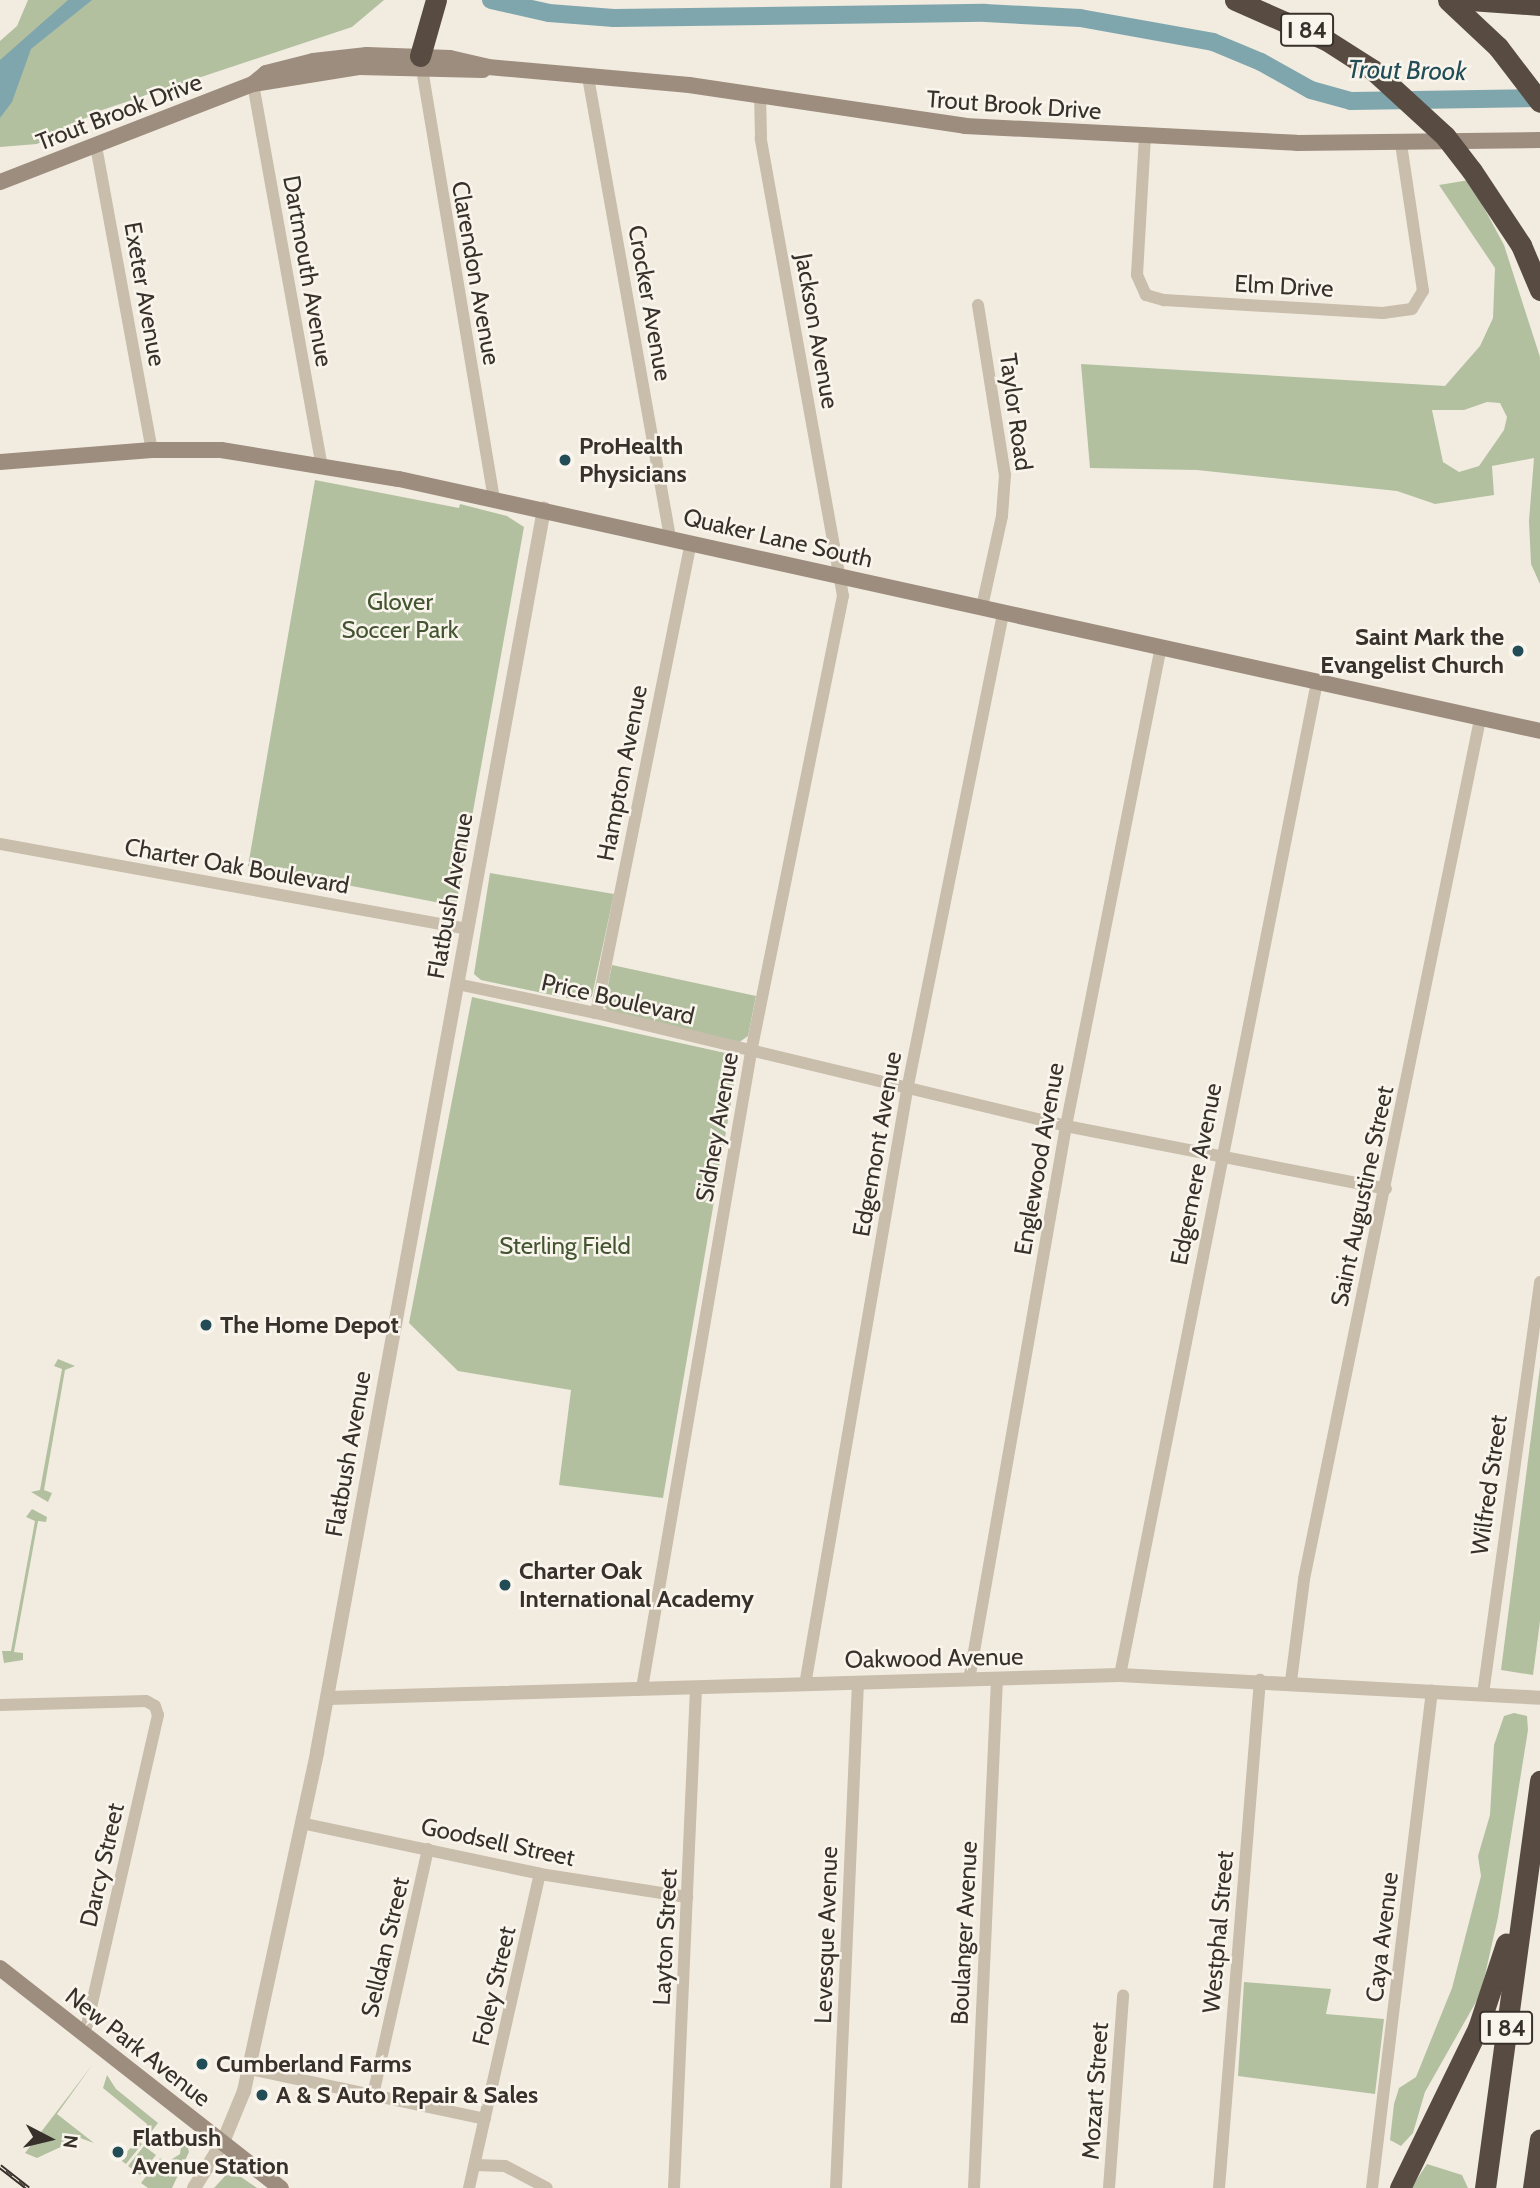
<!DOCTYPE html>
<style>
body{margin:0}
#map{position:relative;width:1540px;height:2188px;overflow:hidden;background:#f2ece0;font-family:Cabin,sans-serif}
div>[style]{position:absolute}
.green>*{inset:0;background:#b2c0a0}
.water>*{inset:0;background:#80a6ad}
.river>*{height:18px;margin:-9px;padding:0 9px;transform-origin:9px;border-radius:9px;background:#80a6ad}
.minor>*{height:12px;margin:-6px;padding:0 6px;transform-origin:6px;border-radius:6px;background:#c9bdac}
.tertiary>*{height:14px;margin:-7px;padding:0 7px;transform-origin:7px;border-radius:7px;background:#c9bdac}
.secondary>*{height:16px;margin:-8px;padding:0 8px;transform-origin:8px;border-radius:8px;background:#9d8d7e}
.motorway>*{height:21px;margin:-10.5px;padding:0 10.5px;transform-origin:10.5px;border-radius:10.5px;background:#584c42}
.rail>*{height:5px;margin-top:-2.5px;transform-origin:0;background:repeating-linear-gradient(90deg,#f9f5ec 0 8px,#38312b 0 16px);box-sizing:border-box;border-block:2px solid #38312b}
.motorway-bridge>*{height:21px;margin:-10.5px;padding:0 10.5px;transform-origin:10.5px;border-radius:10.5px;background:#584c42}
.dots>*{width:19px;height:19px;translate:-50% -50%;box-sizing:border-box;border:4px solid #f9f5ec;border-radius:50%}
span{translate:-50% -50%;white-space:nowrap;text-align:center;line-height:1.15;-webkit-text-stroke:5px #f9f5ec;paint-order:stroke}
.shield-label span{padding:2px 5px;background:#f9f5ec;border:2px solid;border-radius:5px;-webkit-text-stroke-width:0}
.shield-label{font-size:23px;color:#38312b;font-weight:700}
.street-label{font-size:24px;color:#38312b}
.poi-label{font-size:24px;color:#38312b;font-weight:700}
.left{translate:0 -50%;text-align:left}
.right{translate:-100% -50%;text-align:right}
.park-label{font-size:24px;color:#435530}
.water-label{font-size:26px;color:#224d57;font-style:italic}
.north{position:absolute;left:14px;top:2104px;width:70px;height:70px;-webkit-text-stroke:5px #f9f5ec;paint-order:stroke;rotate:97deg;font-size:19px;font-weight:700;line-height:28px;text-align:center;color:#38312b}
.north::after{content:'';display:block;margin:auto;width:24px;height:32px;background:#38312b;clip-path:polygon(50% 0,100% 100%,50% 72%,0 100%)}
</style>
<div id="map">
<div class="green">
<i style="clip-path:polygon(28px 0,384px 0,352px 27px,99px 111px,37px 144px,0 147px,0 41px,17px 26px)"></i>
<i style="clip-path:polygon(evenodd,1469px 180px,1504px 245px,1540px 357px,1540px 584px,1531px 564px,1529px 521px,1534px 458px,1492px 466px,1494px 495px,1435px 504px,1397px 491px,1197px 470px,1090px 468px,1081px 364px,1445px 386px,1480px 346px,1493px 318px,1495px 268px,1439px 185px,1469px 180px,1487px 402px,1500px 403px,1507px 417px,1504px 430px,1479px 466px,1459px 472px,1443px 462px,1432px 410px,1464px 410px,1487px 402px)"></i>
<i style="clip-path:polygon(315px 480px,459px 508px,460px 504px,507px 516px,524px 527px,456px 906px,248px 866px)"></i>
<i style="clip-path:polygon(490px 873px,614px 894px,592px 996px,585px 1002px,481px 980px,474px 974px)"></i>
<i style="clip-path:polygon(612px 965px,756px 996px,748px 1036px,738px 1043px,609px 1013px,604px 1005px)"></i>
<i style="clip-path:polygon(472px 997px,739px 1056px,663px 1498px,559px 1485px,571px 1390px,458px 1371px,409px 1323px)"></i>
<i style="clip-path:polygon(58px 1359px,75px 1366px,65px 1370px,44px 1490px,52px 1493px,48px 1502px,31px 1492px,40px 1490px,62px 1369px,54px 1366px)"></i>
<i style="clip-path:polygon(1540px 1367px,1540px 1621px,1533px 1675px,1501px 1670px)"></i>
<i style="clip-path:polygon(32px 1509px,47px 1517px,46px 1522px,38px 1521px,14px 1652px,23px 1653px,23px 1660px,4px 1663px,2px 1651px,11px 1651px,35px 1521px,26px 1517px)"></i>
<i style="clip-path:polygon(1514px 1713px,1527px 1716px,1528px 1730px,1498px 1917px,1481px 1993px,1425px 2092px,1413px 2133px,1401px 2146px,1390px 2140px,1394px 2104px,1399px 2088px,1416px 2077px,1452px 1988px,1481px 1876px,1478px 1856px,1490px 1815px,1494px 1745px,1504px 1716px)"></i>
<i style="clip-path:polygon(1244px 1982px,1331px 1989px,1326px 2014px,1384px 2019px,1375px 2094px,1238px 2076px)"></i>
<i style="clip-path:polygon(93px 2064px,57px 2114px,94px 2143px,80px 2138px,37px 2158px,25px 2153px)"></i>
<i style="clip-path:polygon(107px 2075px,116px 2089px,158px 2123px,144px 2141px,147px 2124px,103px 2088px)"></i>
<i style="clip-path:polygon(183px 2131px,189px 2152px,172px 2188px,148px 2188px,141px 2183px,160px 2158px,166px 2163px,180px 2154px)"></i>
<i style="clip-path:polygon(138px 2141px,142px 2144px,126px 2164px,119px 2159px)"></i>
<i style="clip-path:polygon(144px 2146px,156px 2155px,140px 2175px,128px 2166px)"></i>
<i style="clip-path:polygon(1427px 2164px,1462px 2175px,1468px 2188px,1411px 2188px)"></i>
<i style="clip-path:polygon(226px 2175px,241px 2177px,257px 2188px,214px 2188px)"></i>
</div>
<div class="water">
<i style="clip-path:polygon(68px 0,92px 0,31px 49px,12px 102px,0 118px,0 60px)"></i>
</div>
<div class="river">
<i style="left:491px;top:0;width:59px;rotate:12.6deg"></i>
<i style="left:549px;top:13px;width:65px;rotate:4.4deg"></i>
<i style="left:614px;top:18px;width:371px;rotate:-0.8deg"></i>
<i style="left:985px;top:13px;width:95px;rotate:3deg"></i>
<i style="left:1080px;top:18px;width:135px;rotate:10.2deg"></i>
<i style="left:1213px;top:42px;width:52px;rotate:22.6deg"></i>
<i style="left:1261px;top:62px;width:57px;rotate:29.2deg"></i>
<i style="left:1311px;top:90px;width:41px;rotate:15.4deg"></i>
<i style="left:1351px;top:101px;width:189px;rotate:-0.9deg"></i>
</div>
<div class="minor">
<i style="left:421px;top:63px;width:440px;rotate:80.5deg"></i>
<i style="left:588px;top:77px;width:468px;rotate:79.9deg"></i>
<i style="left:253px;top:84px;width:388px;rotate:79.8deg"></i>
<i style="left:1145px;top:136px;width:139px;rotate:93.3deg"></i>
<i style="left:1137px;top:275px;width:22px;rotate:66deg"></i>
<i style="left:1146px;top:295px;width:19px;rotate:16deg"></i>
<i style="left:1164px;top:300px;width:219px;rotate:3.4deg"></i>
<i style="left:1383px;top:313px;width:29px;rotate:-8deg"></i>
<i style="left:1412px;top:309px;width:21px;rotate:-59deg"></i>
<i style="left:1423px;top:291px;width:149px;rotate:-98.5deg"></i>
<i style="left:96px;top:146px;width:309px;rotate:79.6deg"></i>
<i style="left:978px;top:305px;width:172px;rotate:81deg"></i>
<i style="left:1005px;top:475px;width:41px;rotate:94.2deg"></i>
<i style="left:1002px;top:516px;width:93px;rotate:102.4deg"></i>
<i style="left:0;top:844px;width:475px;rotate:10.3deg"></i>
<i style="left:457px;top:984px;width:142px;rotate:11.8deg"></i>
<i style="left:596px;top:1013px;width:483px;rotate:13.5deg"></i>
<i style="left:1066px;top:1126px;width:326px;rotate:11.1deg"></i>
<i style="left:596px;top:1013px;width:480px;rotate:-78.6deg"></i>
<i style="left:1120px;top:1675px;width:1012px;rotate:-78.78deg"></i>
<i style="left:969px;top:1680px;width:562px;rotate:-80.07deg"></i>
<i style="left:1066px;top:1126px;width:488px;rotate:-78.8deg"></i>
<i style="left:1291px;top:1681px;width:103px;rotate:-82.7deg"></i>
<i style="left:1304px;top:1579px;width:878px;rotate:-78.43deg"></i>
<i style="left:805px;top:1685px;width:604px;rotate:-80.27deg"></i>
<i style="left:907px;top:1090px;width:488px;rotate:-78.6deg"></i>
<i style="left:642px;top:1688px;width:645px;rotate:-80.27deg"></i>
<i style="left:751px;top:1052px;width:465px;rotate:-78.6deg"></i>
<i style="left:843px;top:596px;width:465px;rotate:-100.2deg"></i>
<i style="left:761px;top:138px;width:43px;rotate:-91.3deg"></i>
<i style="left:1483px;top:1694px;width:416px;rotate:-82.1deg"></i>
<i style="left:0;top:1705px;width:146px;rotate:-1.6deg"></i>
<i style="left:146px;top:1701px;width:10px;rotate:29deg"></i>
<i style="left:155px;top:1706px;width:9px;rotate:72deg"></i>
<i style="left:158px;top:1715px;width:326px;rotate:102.9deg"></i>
<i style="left:301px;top:1823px;width:244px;rotate:12deg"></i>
<i style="left:540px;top:1874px;width:149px;rotate:8.9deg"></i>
<i style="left:250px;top:2069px;width:240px;rotate:12deg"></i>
<i style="left:373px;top:2095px;width:252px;rotate:-77.4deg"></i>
<i style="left:475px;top:2165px;width:30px;rotate:2deg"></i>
<i style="left:505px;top:2166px;width:47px;rotate:27.6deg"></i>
<i style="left:469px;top:2188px;width:322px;rotate:-77.3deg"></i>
<i style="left:674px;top:2188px;width:500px;rotate:-87.48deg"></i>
<i style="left:836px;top:2188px;width:505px;rotate:-87.51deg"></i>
<i style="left:974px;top:2188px;width:509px;rotate:-87.41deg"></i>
<i style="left:1109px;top:2188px;width:193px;rotate:-85.8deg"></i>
<i style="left:1219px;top:2188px;width:510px;rotate:-85.39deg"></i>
<i style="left:1372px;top:2188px;width:501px;rotate:-83.12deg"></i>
</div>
<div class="tertiary">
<i style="left:328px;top:1698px;width:792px;rotate:-1.66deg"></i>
<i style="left:1120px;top:1675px;width:421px;rotate:3.1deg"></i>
<i style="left:194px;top:2188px;width:54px;rotate:-57.8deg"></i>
<i style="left:223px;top:2142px;width:55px;rotate:-67.6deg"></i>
<i style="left:244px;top:2091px;width:347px;rotate:-77.8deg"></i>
<i style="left:317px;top:1752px;width:1264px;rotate:-79.65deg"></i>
</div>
<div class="secondary">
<i style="left:253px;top:84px;width:107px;rotate:-9.1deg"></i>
<i style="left:359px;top:67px;width:124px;rotate:1.4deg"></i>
<i style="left:0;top:182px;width:271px;rotate:-21.2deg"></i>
<i style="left:253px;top:84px;width:17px;rotate:-40deg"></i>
<i style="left:266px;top:73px;width:49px;rotate:-14.3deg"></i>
<i style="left:313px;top:61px;width:54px;rotate:-6.3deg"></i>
<i style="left:367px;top:55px;width:83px;rotate:2.1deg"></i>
<i style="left:450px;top:58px;width:39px;rotate:13deg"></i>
<i style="left:488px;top:67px;width:202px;rotate:5.1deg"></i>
<i style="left:689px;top:85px;width:279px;rotate:8.4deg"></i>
<i style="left:965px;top:126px;width:332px;rotate:2.9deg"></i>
<i style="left:1297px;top:143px;width:243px;rotate:-0.7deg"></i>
<i style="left:0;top:462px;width:152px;rotate:-4.5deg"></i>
<i style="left:152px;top:450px;width:69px"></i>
<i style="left:221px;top:450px;width:180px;rotate:9.3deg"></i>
<i style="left:399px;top:479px;width:1168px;rotate:12.45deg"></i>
<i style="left:0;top:1968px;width:357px;rotate:38.1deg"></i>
</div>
<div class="motorway">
<i style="left:1235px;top:0;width:99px;rotate:23.7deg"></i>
<i style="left:1326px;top:40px;width:56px;rotate:32.6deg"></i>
<i style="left:1448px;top:0;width:69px;rotate:43.2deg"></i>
<i style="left:1498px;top:47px;width:69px;rotate:52.6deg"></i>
<i style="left:1470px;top:0;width:70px;rotate:4.1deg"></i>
<i style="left:420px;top:56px;width:58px;rotate:-74.1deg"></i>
<i style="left:1472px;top:171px;width:89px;rotate:56.5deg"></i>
<i style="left:1521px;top:245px;width:49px;rotate:67.1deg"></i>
<i style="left:1400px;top:2188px;width:178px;rotate:-64deg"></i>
<i style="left:1478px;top:2028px;width:89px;rotate:-71.6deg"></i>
<i style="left:1485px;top:2188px;width:411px;rotate:-82.3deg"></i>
<i style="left:1533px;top:2188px;width:49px;rotate:-81.9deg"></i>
</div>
<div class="rail">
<i style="left:0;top:2166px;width:36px;rotate:38deg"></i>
</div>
<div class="motorway-bridge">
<i style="left:1373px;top:70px;width:98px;rotate:42.5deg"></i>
<i style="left:1445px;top:136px;width:44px;rotate:52.4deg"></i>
</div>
<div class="dots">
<i style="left:565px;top:460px;background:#224d57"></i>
<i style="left:1518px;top:651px;background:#224d57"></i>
<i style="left:206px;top:1325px;background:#224d57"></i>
<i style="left:505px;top:1585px;background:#224d57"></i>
<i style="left:202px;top:2064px;background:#224d57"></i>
<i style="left:262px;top:2095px;background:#224d57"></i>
<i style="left:118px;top:2152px;background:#224d57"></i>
</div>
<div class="shield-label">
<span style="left:1307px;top:30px">I 84</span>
<span style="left:1506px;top:2028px">I 84</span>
</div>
<div class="street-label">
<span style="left:1014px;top:105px;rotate:4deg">Trout Brook Drive</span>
<span style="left:119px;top:112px;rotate:-21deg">Trout Brook Drive</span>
<span style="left:308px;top:271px;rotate:80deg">Dartmouth Avenue</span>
<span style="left:476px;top:273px;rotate:80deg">Clarendon Avenue</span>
<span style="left:1284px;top:286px;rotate:3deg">Elm Drive</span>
<span style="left:145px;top:294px;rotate:80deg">Exeter Avenue</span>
<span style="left:650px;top:303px;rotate:80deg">Crocker Avenue</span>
<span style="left:817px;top:331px;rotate:80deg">Jackson Avenue</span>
<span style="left:1016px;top:412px;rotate:82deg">Taylor Road</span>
<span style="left:778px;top:538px;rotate:13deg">Quaker Lane South</span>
<span style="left:622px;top:773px;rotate:-79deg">Hampton Avenue</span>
<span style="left:237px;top:866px;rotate:10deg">Charter Oak Boulevard</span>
<span style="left:450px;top:896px;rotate:-80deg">Flatbush Avenue</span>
<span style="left:618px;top:999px;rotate:13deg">Price Boulevard</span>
<span style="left:717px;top:1127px;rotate:-80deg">Sidney Avenue</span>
<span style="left:877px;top:1144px;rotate:-80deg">Edgemont Avenue</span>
<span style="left:1039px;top:1159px;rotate:-80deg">Englewood Avenue</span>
<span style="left:1196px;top:1174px;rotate:-79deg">Edgemere Avenue</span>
<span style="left:1362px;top:1196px;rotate:-78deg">Saint Augustine Street</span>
<span style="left:348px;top:1454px;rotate:-80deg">Flatbush Avenue</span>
<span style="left:1489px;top:1485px;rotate:-82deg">Wilfred Street</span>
<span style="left:934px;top:1658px;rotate:-1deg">Oakwood Avenue</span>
<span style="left:498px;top:1842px;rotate:12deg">Goodsell Street</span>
<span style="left:102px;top:1865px;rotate:-77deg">Darcy Street</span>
<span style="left:1218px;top:1932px;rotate:-85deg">Westphal Street</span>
<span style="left:964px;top:1933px;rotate:-87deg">Boulanger Avenue</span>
<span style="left:826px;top:1935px;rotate:-88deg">Levesque Avenue</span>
<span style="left:665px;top:1937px;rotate:-87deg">Layton Street</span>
<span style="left:1382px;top:1937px;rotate:-83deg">Caya Avenue</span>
<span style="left:385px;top:1947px;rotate:-77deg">Selldan Street</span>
<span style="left:494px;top:1986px;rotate:-77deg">Foley Street</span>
<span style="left:138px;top:2047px;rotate:38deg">New Park Avenue</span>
<span style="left:1095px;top:2091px;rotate:-86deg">Mozart Street</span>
</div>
<div class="poi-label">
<span class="left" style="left:579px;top:460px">ProHealth<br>Physicians</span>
<span class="right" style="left:1504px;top:651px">Saint Mark the<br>Evangelist Church</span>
<span class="left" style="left:220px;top:1325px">The Home Depot</span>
<span class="left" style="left:519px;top:1585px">Charter Oak<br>International Academy</span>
<span class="left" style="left:216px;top:2064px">Cumberland Farms</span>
<span class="left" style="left:276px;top:2095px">A &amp; S Auto Repair &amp; Sales</span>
<span class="left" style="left:132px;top:2152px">Flatbush<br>Avenue Station</span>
</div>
<div class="park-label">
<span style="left:400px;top:616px">Glover<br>Soccer Park</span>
<span style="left:565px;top:1246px">Sterling Field</span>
</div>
<div class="water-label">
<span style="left:1407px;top:71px;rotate:1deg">Trout Brook</span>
</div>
<div class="north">N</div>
</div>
